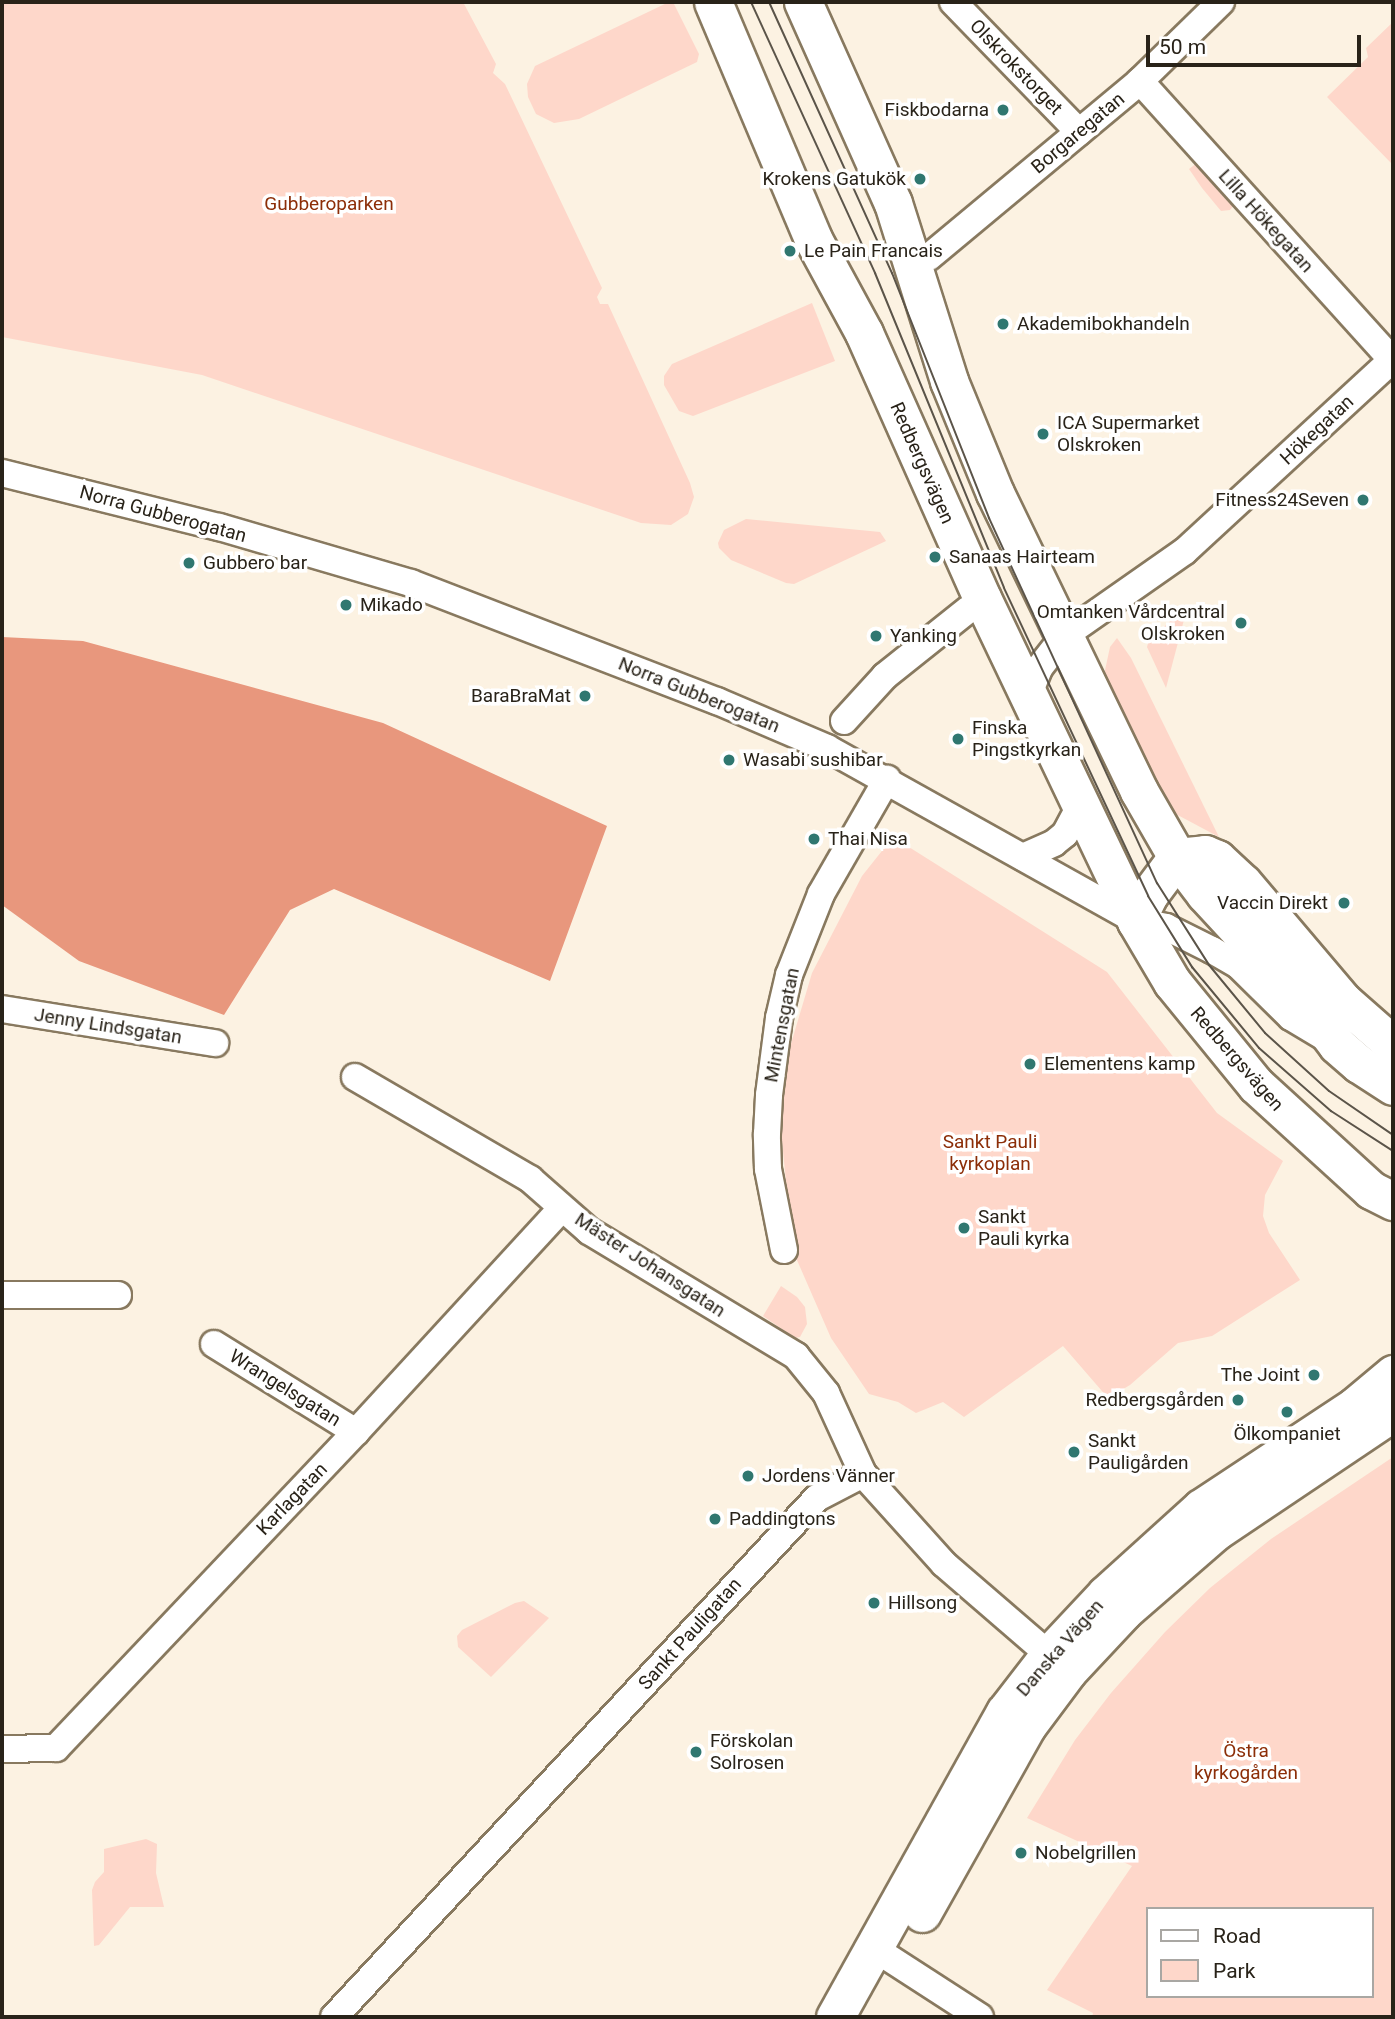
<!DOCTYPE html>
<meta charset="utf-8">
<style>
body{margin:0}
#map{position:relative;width:1395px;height:2019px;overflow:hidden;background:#fcf2e2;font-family:Roboto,sans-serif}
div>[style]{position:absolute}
.green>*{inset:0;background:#fed7ca}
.forest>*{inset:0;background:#e8977d}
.roads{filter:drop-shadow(2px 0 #88795f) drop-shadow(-2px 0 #88795f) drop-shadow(0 2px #88795f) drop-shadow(0 -2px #88795f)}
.street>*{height:26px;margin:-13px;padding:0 13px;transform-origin:13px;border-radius:13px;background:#fff}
.secondary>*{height:37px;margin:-18.5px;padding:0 18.5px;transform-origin:18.5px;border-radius:18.5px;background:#fff}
.tram>*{height:2px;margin:-1px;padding:0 1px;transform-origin:1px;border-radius:1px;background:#5b5449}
.dots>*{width:19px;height:19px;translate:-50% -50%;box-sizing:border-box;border:4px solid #fff;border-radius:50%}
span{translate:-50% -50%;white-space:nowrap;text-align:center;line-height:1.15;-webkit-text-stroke:7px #fff;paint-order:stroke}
.street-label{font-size:19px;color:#292319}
.poi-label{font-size:19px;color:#292319}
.right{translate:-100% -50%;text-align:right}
.left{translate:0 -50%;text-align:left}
.park-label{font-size:19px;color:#8c2e08}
.frame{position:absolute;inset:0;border:4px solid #292319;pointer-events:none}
.legend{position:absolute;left:1146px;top:1907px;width:228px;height:91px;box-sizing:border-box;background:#fff;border:2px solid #a9a7a3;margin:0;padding:9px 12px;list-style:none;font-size:21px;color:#292319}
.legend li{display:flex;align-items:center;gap:14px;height:35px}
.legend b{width:35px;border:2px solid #a9a7a3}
.scale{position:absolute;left:1146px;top:35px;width:215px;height:32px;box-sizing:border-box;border:4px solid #292319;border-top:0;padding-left:9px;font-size:21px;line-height:24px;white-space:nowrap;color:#292319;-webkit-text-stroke:5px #fff;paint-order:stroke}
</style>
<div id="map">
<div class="green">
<i style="clip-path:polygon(2px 2px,463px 2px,496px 64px,493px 73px,505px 84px,602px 288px,597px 297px,600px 304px,608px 304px,690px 483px,694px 497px,688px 514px,671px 525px,641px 523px,202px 375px,2px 337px)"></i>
<i style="clip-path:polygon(669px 2px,673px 2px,699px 54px,697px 62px,579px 119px,554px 123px,536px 114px,528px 97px,527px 84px,535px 66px)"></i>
<i style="clip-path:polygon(1393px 22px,1393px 160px,1391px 163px,1327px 97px,1368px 57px,1366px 48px)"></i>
<i style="clip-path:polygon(1197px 163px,1237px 201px,1230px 210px,1221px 211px,1202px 188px,1189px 169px)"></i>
<i style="clip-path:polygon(812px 303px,835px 361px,693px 416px,679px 411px,664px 385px,664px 376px,672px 364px)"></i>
<i style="clip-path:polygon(746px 519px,880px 532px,886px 541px,794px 584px,786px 583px,731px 560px,719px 548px,718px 543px,724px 530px)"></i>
<i style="clip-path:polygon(1181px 612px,1185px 616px,1166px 688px,1147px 647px,1149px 640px)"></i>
<i style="clip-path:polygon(1117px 638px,1131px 658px,1219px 837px,1172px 812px,1122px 716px,1104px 675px,1110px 647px)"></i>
<i style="clip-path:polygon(893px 837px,1107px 972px,1217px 1113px,1283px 1161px,1265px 1195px,1263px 1216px,1269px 1233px,1300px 1280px,1212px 1336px,1178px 1343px,1130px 1385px,1108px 1398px,1063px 1346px,964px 1417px,943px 1402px,916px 1413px,898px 1402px,869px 1394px,831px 1338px,793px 1251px,777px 1091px,812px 973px,862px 876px)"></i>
<i style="clip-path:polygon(781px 1286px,797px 1297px,805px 1307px,807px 1324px,800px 1337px,795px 1338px,763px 1316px)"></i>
<i style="clip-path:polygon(evenodd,1393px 1457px,1393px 2017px,1092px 2017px,1093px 2013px,1047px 1990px,1132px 1866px,1027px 1818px,1075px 1740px,1111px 1693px,1165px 1632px,1210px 1588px,1271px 1539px,1393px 1457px,1148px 1909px,1372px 1909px,1372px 1996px,1148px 1996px,1148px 1909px)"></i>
<i style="clip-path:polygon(524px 1601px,549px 1618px,491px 1677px,458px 1647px,457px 1636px,462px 1630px,515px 1603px)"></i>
<i style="clip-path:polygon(146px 1839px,157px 1844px,156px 1873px,164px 1907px,130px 1907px,99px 1945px,94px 1946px,92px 1890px,95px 1882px,104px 1872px,104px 1849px)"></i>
</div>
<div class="forest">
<i style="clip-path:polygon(2px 637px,83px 641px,383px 723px,607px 826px,550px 981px,334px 889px,290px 910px,224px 1015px,79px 961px,2px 905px)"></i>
</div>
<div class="roads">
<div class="street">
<i style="left:953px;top:2px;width:181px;rotate:45.9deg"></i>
<i style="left:1140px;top:81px;width:376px;rotate:47.9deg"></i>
<i style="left:929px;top:257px;width:275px;rotate:-39.8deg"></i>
<i style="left:1140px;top:81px;width:113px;rotate:-44.3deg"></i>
<i style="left:2px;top:473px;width:224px;rotate:14deg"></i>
<i style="left:219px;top:527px;width:200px;rotate:16.3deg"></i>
<i style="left:411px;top:583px;width:328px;rotate:21.1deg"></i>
<i style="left:717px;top:701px;width:120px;rotate:23.1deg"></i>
<i style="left:827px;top:748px;width:354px;rotate:29.2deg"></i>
<i style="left:1136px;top:921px;width:31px;rotate:11deg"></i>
<i style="left:1166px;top:927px;width:51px;rotate:26.6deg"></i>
<i style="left:1212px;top:950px;width:30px;rotate:30deg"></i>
<i style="left:1238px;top:965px;width:74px;rotate:44.5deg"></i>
<i style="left:1291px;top:1017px;width:39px;rotate:31deg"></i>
<i style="left:1028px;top:696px;width:31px;rotate:-68deg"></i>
<i style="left:1040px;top:667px;width:41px;rotate:-52deg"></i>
<i style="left:1065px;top:635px;width:146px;rotate:-35deg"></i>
<i style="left:1185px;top:551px;width:283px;rotate:-42.7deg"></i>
<i style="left:844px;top:721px;width:61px;rotate:-47.7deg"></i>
<i style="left:885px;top:676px;width:107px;rotate:-38.6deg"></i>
<i style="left:1023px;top:857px;width:34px;rotate:-24deg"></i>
<i style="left:1054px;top:843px;width:14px;rotate:-39deg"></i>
<i style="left:1065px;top:834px;width:32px;rotate:-62deg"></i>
<i style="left:2px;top:1009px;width:216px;rotate:9.1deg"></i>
<i style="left:355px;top:1077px;width:203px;rotate:30.2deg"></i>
<i style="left:530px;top:1179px;width:79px;rotate:41.4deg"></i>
<i style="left:589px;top:1231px;width:242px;rotate:31.1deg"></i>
<i style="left:796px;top:1356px;width:48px;rotate:51deg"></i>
<i style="left:826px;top:1393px;width:89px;rotate:65.4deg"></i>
<i style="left:784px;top:1250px;width:83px;rotate:-101.2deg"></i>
<i style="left:768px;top:1169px;width:35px;rotate:-92deg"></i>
<i style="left:767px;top:1134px;width:39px;rotate:-87deg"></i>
<i style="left:769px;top:1095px;width:78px;rotate:-82.6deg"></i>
<i style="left:779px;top:1018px;width:44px;rotate:-76.9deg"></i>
<i style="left:789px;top:975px;width:87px;rotate:-68.4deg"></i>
<i style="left:821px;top:894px;width:133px;rotate:-60.1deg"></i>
<i style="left:2px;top:1295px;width:116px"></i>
<i style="left:214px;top:1344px;width:167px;rotate:31.8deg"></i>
<i style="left:2px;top:1749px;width:54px;rotate:-1.1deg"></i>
<i style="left:56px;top:1748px;width:436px;rotate:-46.5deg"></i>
<i style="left:356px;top:1432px;width:304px;rotate:-47.4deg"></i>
<i style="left:875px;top:1949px;width:125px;rotate:32.9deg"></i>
<i style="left:334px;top:2017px;width:709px;rotate:-47.06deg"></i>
<i style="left:817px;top:1498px;width:52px;rotate:-27.6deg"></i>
<i style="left:863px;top:1474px;width:121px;rotate:48deg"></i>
<i style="left:944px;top:1564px;width:156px;rotate:40.8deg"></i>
</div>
<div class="secondary">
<i style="left:713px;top:2px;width:257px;rotate:67.1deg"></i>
<i style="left:813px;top:239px;width:107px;rotate:61.5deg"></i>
<i style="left:864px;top:333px;width:290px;rotate:66deg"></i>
<i style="left:982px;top:598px;width:358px;rotate:64.5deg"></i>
<i style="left:1136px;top:921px;width:71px;rotate:59.5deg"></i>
<i style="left:1172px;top:982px;width:133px;rotate:50.8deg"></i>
<i style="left:1256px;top:1085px;width:156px;rotate:42.4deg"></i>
<i style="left:1371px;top:1190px;width:25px;rotate:27deg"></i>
<i style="left:803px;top:2px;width:220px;rotate:65.9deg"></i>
<i style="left:893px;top:203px;width:187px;rotate:72.5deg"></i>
<i style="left:949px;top:381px;width:121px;rotate:67.7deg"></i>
<i style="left:995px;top:493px;width:331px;rotate:64.2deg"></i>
<i style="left:1139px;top:791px;width:76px;rotate:60.1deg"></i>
<i style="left:1177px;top:857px;width:46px;rotate:52.9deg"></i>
<i style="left:1205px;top:894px;width:144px;rotate:47.2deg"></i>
<i style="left:1303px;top:1000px;width:56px;rotate:52.9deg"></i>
<i style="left:1337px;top:1045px;width:29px;rotate:41deg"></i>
<i style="left:1359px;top:1064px;width:40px;rotate:32.9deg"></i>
<i style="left:1136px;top:921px;width:28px;rotate:-64deg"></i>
<i style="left:1148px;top:896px;width:49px;rotate:-53.4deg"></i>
<i style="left:1177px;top:857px;width:28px;rotate:-6deg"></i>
<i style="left:1205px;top:854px;width:13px;rotate:23deg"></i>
<i style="left:1217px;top:859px;width:35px;rotate:43deg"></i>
<i style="left:1243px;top:883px;width:155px;rotate:49.7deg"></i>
<i style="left:1343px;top:1001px;width:67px;rotate:41.3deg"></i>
<i style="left:922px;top:1913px;width:214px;rotate:-60.7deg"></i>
<i style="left:1027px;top:1726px;width:69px;rotate:-53.3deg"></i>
<i style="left:1068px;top:1671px;width:82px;rotate:-47deg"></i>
<i style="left:1124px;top:1611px;width:122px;rotate:-41deg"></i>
<i style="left:1216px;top:1531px;width:213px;rotate:-33.9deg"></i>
<i style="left:835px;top:2017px;width:349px;rotate:-60.9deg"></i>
<i style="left:1005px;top:1712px;width:72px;rotate:-52.3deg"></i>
<i style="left:1049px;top:1655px;width:83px;rotate:-46.9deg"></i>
<i style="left:1106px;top:1594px;width:128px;rotate:-42.2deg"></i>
<i style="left:1201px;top:1508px;width:185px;rotate:-33.5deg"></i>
<i style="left:1355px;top:1406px;width:50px;rotate:-40.1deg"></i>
</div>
</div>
<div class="tram">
<i style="left:751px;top:2px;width:298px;rotate:65.4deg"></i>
<i style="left:875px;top:273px;width:340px;rotate:67.7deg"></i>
<i style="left:1004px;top:588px;width:340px;rotate:64.9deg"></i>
<i style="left:1148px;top:896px;width:84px;rotate:58.2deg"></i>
<i style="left:1192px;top:967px;width:105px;rotate:50.4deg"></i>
<i style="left:1259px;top:1048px;width:96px;rotate:41.2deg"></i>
<i style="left:1331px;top:1111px;width:74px;rotate:32.8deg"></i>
<i style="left:769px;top:2px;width:298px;rotate:65.6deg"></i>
<i style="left:892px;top:273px;width:264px;rotate:68.4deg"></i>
<i style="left:989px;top:518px;width:402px;rotate:65.3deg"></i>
<i style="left:1157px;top:883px;width:97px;rotate:57.6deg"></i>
<i style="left:1209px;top:965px;width:88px;rotate:50.5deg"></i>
<i style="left:1265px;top:1033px;width:86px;rotate:42.2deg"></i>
<i style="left:1329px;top:1091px;width:78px;rotate:34.5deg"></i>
</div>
<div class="dots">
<i style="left:1003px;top:110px;background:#307770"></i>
<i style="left:920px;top:179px;background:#307770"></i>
<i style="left:790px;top:251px;background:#307770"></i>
<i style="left:1003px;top:324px;background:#307770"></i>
<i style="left:1043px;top:434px;background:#307770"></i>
<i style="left:1363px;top:500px;background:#307770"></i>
<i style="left:935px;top:557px;background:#307770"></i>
<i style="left:189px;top:563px;background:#307770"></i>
<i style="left:346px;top:605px;background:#307770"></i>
<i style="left:1241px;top:623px;background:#307770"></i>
<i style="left:876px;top:636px;background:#307770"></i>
<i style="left:585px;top:696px;background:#307770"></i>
<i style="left:958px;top:739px;background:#307770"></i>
<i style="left:729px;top:760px;background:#307770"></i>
<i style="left:814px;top:839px;background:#307770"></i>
<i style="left:1344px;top:903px;background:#307770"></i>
<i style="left:1030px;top:1064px;background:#307770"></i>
<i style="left:964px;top:1228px;background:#307770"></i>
<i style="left:1314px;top:1375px;background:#307770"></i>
<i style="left:1238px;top:1400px;background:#307770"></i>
<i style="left:1287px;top:1412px;background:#307770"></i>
<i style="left:1074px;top:1452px;background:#307770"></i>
<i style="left:748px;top:1476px;background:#307770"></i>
<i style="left:715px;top:1519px;background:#307770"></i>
<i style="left:874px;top:1603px;background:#307770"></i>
<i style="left:696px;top:1752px;background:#307770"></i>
<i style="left:1021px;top:1853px;background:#307770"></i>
</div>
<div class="street-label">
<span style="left:1016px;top:67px;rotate:46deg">Olskrokstorget</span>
<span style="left:1078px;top:133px;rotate:-40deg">Borgaregatan</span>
<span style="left:1266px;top:221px;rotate:48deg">Lilla Hökegatan</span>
<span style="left:1317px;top:430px;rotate:-43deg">Hökegatan</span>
<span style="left:922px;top:463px;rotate:66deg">Redbergsvägen</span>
<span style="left:163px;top:514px;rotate:15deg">Norra Gubberogatan</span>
<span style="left:699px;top:695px;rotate:22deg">Norra Gubberogatan</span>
<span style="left:782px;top:1025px;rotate:-79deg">Mintensgatan</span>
<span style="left:108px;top:1026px;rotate:9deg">Jenny Lindsgatan</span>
<span style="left:1237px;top:1059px;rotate:49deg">Redbergsvägen</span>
<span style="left:650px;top:1265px;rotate:33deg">Mäster Johansgatan</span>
<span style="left:285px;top:1388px;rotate:32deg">Wrangelsgatan</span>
<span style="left:292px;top:1499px;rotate:-46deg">Karlagatan</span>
<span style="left:690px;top:1634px;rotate:-48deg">Sankt Pauligatan</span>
<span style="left:1060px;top:1648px;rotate:-49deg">Danska Vägen</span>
</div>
<div class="poi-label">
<span class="right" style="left:989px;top:110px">Fiskbodarna</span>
<span class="right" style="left:906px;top:179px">Krokens Gatukök</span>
<span class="left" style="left:804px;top:251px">Le Pain Francais</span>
<span class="left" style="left:1017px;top:324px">Akademibokhandeln</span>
<span class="left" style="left:1057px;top:434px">ICA Supermarket<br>Olskroken</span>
<span class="right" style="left:1349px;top:500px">Fitness24Seven</span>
<span class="left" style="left:949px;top:557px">Sanaas Hairteam</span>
<span class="left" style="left:203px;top:563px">Gubbero bar</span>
<span class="left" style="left:360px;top:605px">Mikado</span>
<span class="right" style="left:1225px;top:623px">Omtanken Vårdcentral<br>Olskroken</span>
<span class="left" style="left:890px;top:636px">Yanking</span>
<span class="right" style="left:571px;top:696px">BaraBraMat</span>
<span class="left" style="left:972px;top:739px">Finska<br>Pingstkyrkan</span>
<span class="left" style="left:743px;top:760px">Wasabi sushibar</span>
<span class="left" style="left:828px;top:839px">Thai Nisa</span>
<span class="right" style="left:1328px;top:903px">Vaccin Direkt</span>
<span class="left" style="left:1044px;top:1064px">Elementens kamp</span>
<span class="left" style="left:978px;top:1228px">Sankt<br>Pauli kyrka</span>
<span class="right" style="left:1300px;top:1375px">The Joint</span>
<span class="right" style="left:1224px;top:1400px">Redbergsgården</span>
<span style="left:1287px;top:1434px">Ölkompaniet</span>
<span class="left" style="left:1088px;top:1452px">Sankt<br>Pauligården</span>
<span class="left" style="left:762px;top:1476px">Jordens Vänner</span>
<span class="left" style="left:729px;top:1519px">Paddingtons</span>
<span class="left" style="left:888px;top:1603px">Hillsong</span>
<span class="left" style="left:710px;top:1752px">Förskolan<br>Solrosen</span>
<span class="left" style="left:1035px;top:1853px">Nobelgrillen</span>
</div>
<div class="park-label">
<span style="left:329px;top:204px">Gubberoparken</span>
<span style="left:990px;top:1153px">Sankt Pauli<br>kyrkoplan</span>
<span style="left:1246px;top:1762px">Östra<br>kyrkogården</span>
</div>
<div class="frame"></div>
<ul class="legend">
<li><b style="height:9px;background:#fff"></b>Road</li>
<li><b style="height:19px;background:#fed7ca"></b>Park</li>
</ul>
<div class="scale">50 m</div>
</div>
